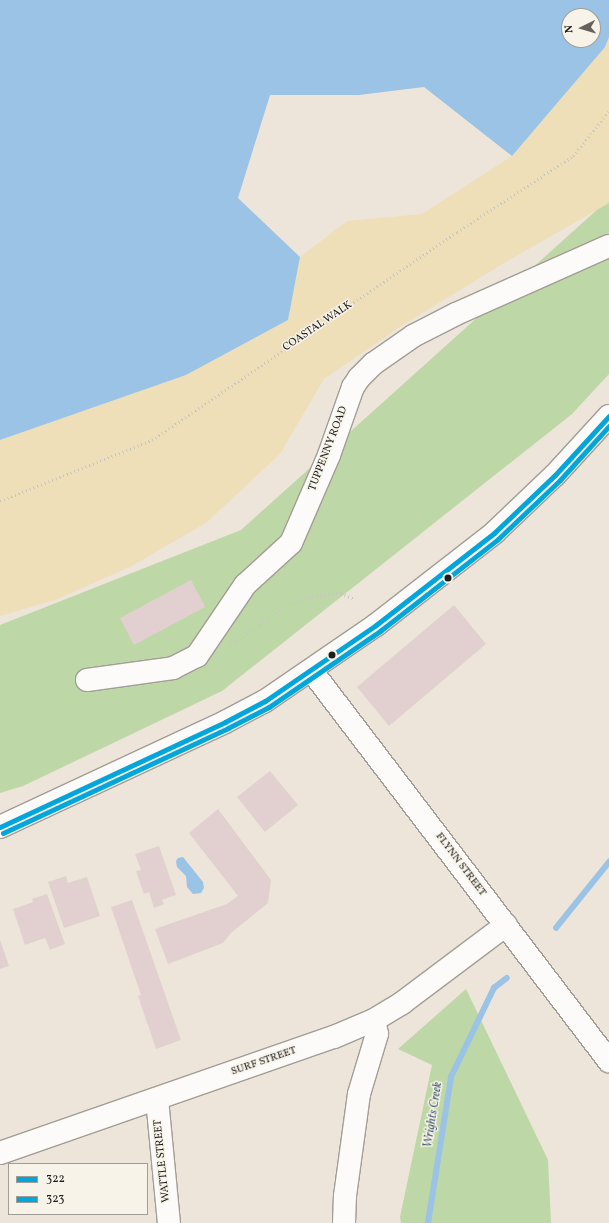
<!DOCTYPE html>
<style>
body{margin:0}
#map{position:relative;width:609px;height:1223px;overflow:hidden;background:#ede5d9;font-family:Vollkorn,serif}
div>[style]{position:absolute}
.green>*{inset:0;background:#bed7a6}
.sand>*{inset:0;background:#eedfb9}
.water>*{inset:0;background:#9ac3e5}
.stream>*{height:5.5px;margin:-2.75px;padding:0 2.75px;transform-origin:2.75px;border-radius:2.75px;background:#9ac3e5}
.building>*{inset:0;background:#e1d0cf}
.path>*{height:2.5px;margin-top:-1.25px;transform-origin:0;background:repeating-linear-gradient(90deg,#c8c6c3 0 1px,transparent 0 4px)}
.roads{filter:drop-shadow(1px 0 #a29d96) drop-shadow(-1px 0 #a29d96) drop-shadow(0 1px #a29d96) drop-shadow(0 -1px #a29d96)}
.minor>*{height:22px;margin:-11px;padding:0 11px;transform-origin:11px;border-radius:11px;background:#fcfbf9}
.bus-1>*{height:5px;margin:-2.5px;padding:0 2.5px;transform-origin:2.5px;border-radius:2.5px;background:#03a6da}
.bus-2>*{height:5px;margin:-2.5px;padding:0 2.5px;transform-origin:2.5px;border-radius:2.5px;background:#03a6da}
.dots>*{width:11px;height:11px;translate:-50% -50%;box-sizing:border-box;border:2px solid #f7f3e8;border-radius:50%}
span{translate:-50% -50%;white-space:nowrap;text-align:center;line-height:1.15;-webkit-text-stroke:3px #f7f3e8;paint-order:stroke}
.street-label{font-size:11px;color:#1c1c1c}
.water-label{font-size:12px;color:#40596e;font-style:italic}
.legend{position:absolute;left:8px;top:1163px;width:140px;height:52px;box-sizing:border-box;background:#f7f3e8;border:1px solid #9f9d96;margin:0;padding:5px 7px;list-style:none;font-size:12px;color:#1c1c1c}
.legend li{display:flex;align-items:center;gap:8px;height:20px}
.legend b{width:20px;border:1px solid #9f9d96}
.north{position:absolute;left:561px;top:8px;width:40px;height:40px;box-sizing:border-box;background:#f7f3e8;border:1px solid #9f9d96;border-radius:50%;rotate:265deg;font-size:11px;font-weight:700;line-height:16px;text-align:center;color:#1c1c1c}
.north::after{content:'';display:block;margin:auto;width:14px;height:18px;background:#65625e;clip-path:polygon(50% 0,100% 100%,50% 72%,0 100%)}
</style>
<div id="map">
<div class="green">
<i style="clip-path:polygon(609px 199px,609px 374px,572px 414px,222px 691px,23px 786px,0 793px,0 625px,241px 530px)"></i>
<i style="clip-path:polygon(466px 989px,548px 1160px,551px 1223px,401px 1223px,400px 1217px,432px 1065px,398px 1049px)"></i>
</div>
<div class="sand">
<i style="clip-path:polygon(609px 37px,609px 203px,511px 259px,403px 325px,324px 379px,280px 454px,206px 523px,130px 567px,55px 600px,0 616px,0 440px,186px 375px,288px 320px,300px 257px,347px 221px,422px 214px,512px 156px,605px 47px)"></i>
</div>
<div class="water">
<i style="clip-path:polygon(evenodd,0 0,609px 0,609px 37px,605px 47px,512px 156px,424px 87px,359px 95px,270px 95px,238px 198px,300px 257px,288px 320px,186px 375px,0 440px,0 0,569px 16px,593px 16px,593px 40px,569px 40px,569px 16px)"></i>
<i style="clip-path:polygon(183px 857px,203px 882px,204px 888px,201px 893px,193px 894px,187px 887px,186px 876px,177px 867px,176px 861px,178px 858px)"></i>
</div>
<div class="stream">
<i style="left:556px;top:928px;width:85px;rotate:-51.2deg"></i>
<i style="left:428px;top:1223px;width:148px;rotate:-81deg"></i>
<i style="left:451px;top:1077px;width:99px;rotate:-64.2deg"></i>
<i style="left:494px;top:988px;width:16px;rotate:-38deg"></i>
</div>
<div class="building">
<i style="clip-path:polygon(191px 580px,205px 607px,134px 645px,120px 618px)"></i>
<i style="clip-path:polygon(454px 605px,486px 644px,389px 726px,357px 687px)"></i>
<i style="clip-path:polygon(270px 771px,298px 805px,265px 832px,237px 797px)"></i>
<i style="clip-path:polygon(218px 809px,271px 880px,268px 903px,231px 933px,223px 943px,168px 964px,155px 929px,227px 904px,238px 896px,189px 833px)"></i>
<i style="clip-path:polygon(159px 846px,176px 895px,162px 900px,164px 904px,154px 908px,149px 892px,144px 894px,136px 871px,141px 870px,135px 854px)"></i>
<i style="clip-path:polygon(66px 876px,68px 883px,87px 877px,100px 916px,64px 928px,48px 882px)"></i>
<i style="clip-path:polygon(47px 894px,65px 944px,50px 950px,45px 938px,25px 945px,13px 909px,33px 902px,32px 899px)"></i>
<i style="clip-path:polygon(132px 900px,181px 1040px,156px 1049px,138px 996px,141px 995px,111px 907px)"></i>
<i style="clip-path:polygon(0 940px,9px 966px,0 969px)"></i>
</div>
<div class="path">
<i style="left:0;top:501px;width:164px;rotate:-21.9deg"></i>
<i style="left:152px;top:440px;width:369px;rotate:-34.3deg"></i>
<i style="left:457px;top:232px;width:139px;rotate:-33.2deg"></i>
<i style="left:573px;top:156px;width:58px;rotate:-51.3deg"></i>
<i style="left:230px;top:646px;width:72px;rotate:-35.4deg"></i>
<i style="left:289px;top:604px;width:32px;rotate:-16deg"></i>
<i style="left:320px;top:595px;width:21px;rotate:-5deg"></i>
<i style="left:341px;top:593px;width:13px;rotate:23deg"></i>
</div>
<div class="roads">
<div class="minor">
<i style="left:311px;top:670px;width:492px;rotate:52.7deg"></i>
<i style="left:87px;top:680px;width:87px;rotate:-7.9deg"></i>
<i style="left:173px;top:668px;width:27px;rotate:-27deg"></i>
<i style="left:197px;top:656px;width:86px;rotate:-55.9deg"></i>
<i style="left:245px;top:585px;width:62px;rotate:-42.4deg"></i>
<i style="left:291px;top:543px;width:96px;rotate:-66.6deg"></i>
<i style="left:329px;top:455px;width:72px;rotate:-70.6deg"></i>
<i style="left:353px;top:387px;width:11px;rotate:-56deg"></i>
<i style="left:359px;top:378px;width:20px;rotate:-45deg"></i>
<i style="left:373px;top:364px;width:49px;rotate:-35deg"></i>
<i style="left:413px;top:336px;width:48px;rotate:-27.1deg"></i>
<i style="left:456px;top:314px;width:167px;rotate:-24deg"></i>
<i style="left:0;top:827px;width:248px;rotate:-25deg"></i>
<i style="left:225px;top:722px;width:45px;rotate:-27.7deg"></i>
<i style="left:265px;top:701px;width:135px;rotate:-34.4deg"></i>
<i style="left:376px;top:625px;width:150px;rotate:-37.9deg"></i>
<i style="left:494px;top:533px;width:84px;rotate:-43.6deg"></i>
<i style="left:555px;top:475px;width:80px;rotate:-47.5deg"></i>
<i style="left:157px;top:1099px;width:125px;rotate:84.5deg"></i>
<i style="left:0;top:1153px;width:354px;rotate:-19.2deg"></i>
<i style="left:334px;top:1037px;width:43px;rotate:-23deg"></i>
<i style="left:374px;top:1020px;width:33px;rotate:-31deg"></i>
<i style="left:402px;top:1003px;width:130px;rotate:-36.9deg"></i>
<i style="left:344px;top:1223px;width:27px;rotate:-88deg"></i>
<i style="left:345px;top:1196px;width:103px;rotate:-82.2deg"></i>
<i style="left:359px;top:1094px;width:63px;rotate:-73.3deg"></i>
<i style="left:377px;top:1034px;width:14px;rotate:-102deg"></i>
</div>
</div>
<div class="bus-1">
<i style="left:0;top:827px;width:248px;rotate:-25deg"></i>
<i style="left:225px;top:722px;width:45px;rotate:-27.7deg"></i>
<i style="left:265px;top:701px;width:135px;rotate:-34.4deg"></i>
<i style="left:376px;top:625px;width:150px;rotate:-37.9deg"></i>
<i style="left:494px;top:533px;width:84px;rotate:-43.6deg"></i>
<i style="left:555px;top:475px;width:80px;rotate:-47.5deg"></i>
</div>
<div class="bus-2">
<i style="left:3px;top:833px;width:248px;rotate:-25deg"></i>
<i style="left:228px;top:728px;width:46px;rotate:-27.1deg"></i>
<i style="left:269px;top:707px;width:135px;rotate:-34.4deg"></i>
<i style="left:380px;top:631px;width:150px;rotate:-37.9deg"></i>
<i style="left:498px;top:539px;width:86px;rotate:-43.6deg"></i>
<i style="left:560px;top:480px;width:73px;rotate:-47.8deg"></i>
</div>
<div class="dots">
<i style="left:448px;top:578px;background:#1c1c1c"></i>
<i style="left:332px;top:655px;background:#1c1c1c"></i>
</div>
<div class="street-label">
<span style="left:318px;top:327px;rotate:-34deg">COASTAL WALK</span>
<span style="left:329px;top:449px;rotate:-69deg">TUPPENNY ROAD</span>
<span style="left:460px;top:865px;rotate:53deg">FLYNN STREET</span>
<span style="left:264px;top:1062px;rotate:-19deg">SURF STREET</span>
<span style="left:163px;top:1161px;rotate:-96deg">WATTLE STREET</span>
</div>
<div class="water-label">
<span style="left:434px;top:1115px;rotate:-81deg">Wrights Creek</span>
</div>
<ul class="legend">
<li><b style="height:5px;background:#03a6da"></b>322</li>
<li><b style="height:5px;background:#03a6da"></b>323</li>
</ul>
<div class="north">N</div>
</div>
